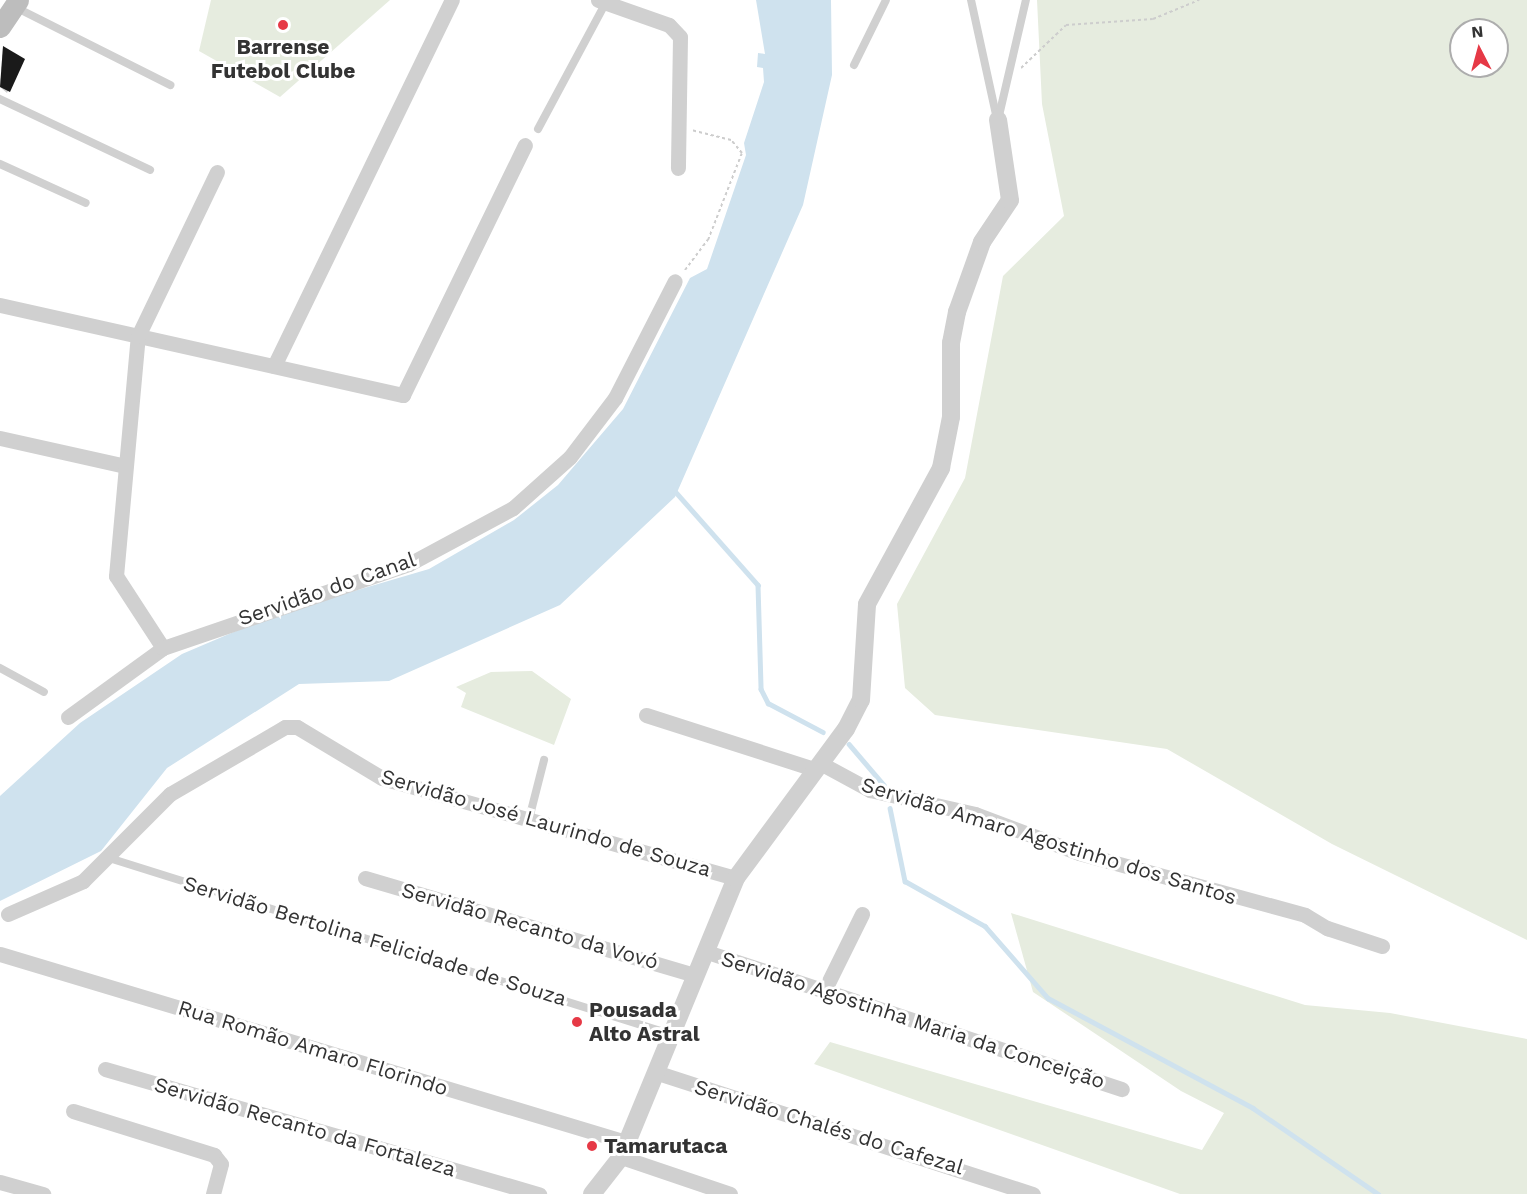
<!DOCTYPE html>
<meta charset="utf-8">
<style>
body{margin:0}
#map{position:relative;width:1527px;height:1194px;overflow:hidden;background:#fff;font-family:"Work Sans",sans-serif}
div>[style]{position:absolute}
.green>*{inset:0;background:#e6ecdf}
.water>*{inset:0;background:#cfe2ee}
.shadow>*{inset:0;background:#0003}
.stream>*{height:4.5px;margin:-2.25px;padding:0 2.25px;transform-origin:2.25px;border-radius:2.25px;background:#cfe2ee}
.building>*{inset:0;background:#1a1a1a}
.path>*{height:2px;margin-top:-1px;transform-origin:0;background:repeating-linear-gradient(90deg,#cdcdcd 0 3px,transparent 0 6px)}
.service>*{height:8px;margin:-4px;padding:0 4px;transform-origin:4px;border-radius:4px;background:#d0d0d0}
.minor>*{height:15px;margin:-7.5px;padding:0 7.5px;transform-origin:7.5px;border-radius:7.5px;background:#d0d0d0}
.tertiary>*{height:18px;margin:-9px;padding:0 9px;transform-origin:9px;border-radius:9px;background:#d0d0d0}
.secondary>*{height:21px;margin:-10.5px;padding:0 10.5px;transform-origin:10.5px;border-radius:10.5px;background:#bdbdbd}
.dots>*{width:16px;height:16px;translate:-50% -50%;box-sizing:border-box;border:3px solid #fff;border-radius:50%}
span{translate:-50% -50%;white-space:nowrap;text-align:center;line-height:1.15;-webkit-text-stroke:6px #fff;paint-order:stroke}
.poi-label{font-size:21px;color:#333;font-weight:700}
.left{translate:0 -50%;text-align:left}
.street-label{font-size:21px;color:#333}
.north{position:absolute;left:1449px;top:18px;width:60px;height:60px;box-sizing:border-box;background:#fff;border:2px solid #adadad;border-radius:50%;rotate:354deg;font-size:16px;font-weight:700;line-height:24px;text-align:center;color:#333}
.north::after{content:'';display:block;margin:auto;width:21px;height:27px;background:#e63946;clip-path:polygon(50% 0,100% 100%,50% 72%,0 100%)}
</style>
<div id="map">
<div class="green">
<i style="clip-path:polygon(211px 0,390px 0,280px 97px,199px 51px)"></i>
<i style="clip-path:polygon(evenodd,1037px 0,1527px 0,1527px 940px,1332px 844px,1167px 749px,935px 715px,905px 688px,897px 604px,965px 478px,1003px 276px,1064px 216px,1042px 104px,1037px 0,1461px 30px,1497px 30px,1497px 66px,1461px 66px,1461px 30px)"></i>
<i style="clip-path:polygon(532px 671px,571px 699px,554px 745px,461px 707px,466px 693px,456px 687px,491px 672px)"></i>
<i style="clip-path:polygon(1011px 913px,1305px 1005px,1390px 1013px,1527px 1039px,1527px 1194px,1180px 1194px,814px 1064px,830px 1042px,1202px 1150px,1224px 1113px,1181px 1091px,1033px 992px)"></i>
</div>
<div class="water">
<i style="clip-path:polygon(756px 0,831px 0,832px 75px,803px 205px,675px 497px,560px 605px,389px 681px,299px 684px,167px 768px,101px 851px,0 901px,0 796px,80px 723px,182px 654px,276px 614px,429px 569px,514px 520px,558px 485px,623px 409px,690px 278px,707px 269px,746px 155px,744px 143px,764px 82px,763px 68px,757px 67px,758px 53px,765px 54px)"></i>
</div>
<div class="shadow">
<i style="clip-path:polygon(3px 48px,24px 59px,7px 93px,0 87px)"></i>
</div>
<div class="stream">
<i style="left:674px;top:490px;width:127px;rotate:48.5deg"></i>
<i style="left:758px;top:585px;width:104px;rotate:88.3deg"></i>
<i style="left:761px;top:689px;width:16px;rotate:63deg"></i>
<i style="left:768px;top:703px;width:62px;rotate:27.8deg"></i>
<i style="left:849px;top:744px;width:54px;rotate:49.5deg"></i>
<i style="left:890px;top:808px;width:75px;rotate:78.4deg"></i>
<i style="left:905px;top:881px;width:92px;rotate:29.4deg"></i>
<i style="left:985px;top:926px;width:96px;rotate:48.8deg"></i>
<i style="left:1048px;top:998px;width:233px;rotate:28.2deg"></i>
<i style="left:1253px;top:1108px;width:152px;rotate:34.5deg"></i>
</div>
<div class="building">
<i style="clip-path:polygon(3px 46px,25px 59px,10px 92px,0 87px)"></i>
</div>
<div class="path">
<i style="left:1021px;top:68px;width:62px;rotate:-43.7deg"></i>
<i style="left:1066px;top:25px;width:87px;rotate:-3.9deg"></i>
<i style="left:1153px;top:19px;width:50px;rotate:-22.4deg"></i>
<i style="left:685px;top:270px;width:38px;rotate:-53deg"></i>
<i style="left:708px;top:240px;width:93px;rotate:-68.7deg"></i>
<i style="left:742px;top:153px;width:17px;rotate:-130deg"></i>
<i style="left:731px;top:140px;width:41px;rotate:-166deg"></i>
</div>
<div class="service">
<i style="left:971px;top:0;width:122px;rotate:77.7deg"></i>
<i style="left:15px;top:7px;width:174px;rotate:26.7deg"></i>
<i style="left:854px;top:65px;width:72px;rotate:-63.8deg"></i>
<i style="left:0;top:99px;width:166px;rotate:25.3deg"></i>
<i style="left:998px;top:120px;width:123px;rotate:-76.9deg"></i>
<i style="left:538px;top:129px;width:142px;rotate:-61.8deg"></i>
<i style="left:0;top:164px;width:94px;rotate:24.4deg"></i>
<i style="left:0;top:668px;width:50px;rotate:28.6deg"></i>
<i style="left:529px;top:819px;width:61px;rotate:-75.7deg"></i>
<i style="left:109px;top:858px;width:591px;rotate:17.42deg"></i>
</div>
<div class="minor">
<i style="left:598px;top:0;width:75px;rotate:19.4deg"></i>
<i style="left:669px;top:25px;width:16px;rotate:47deg"></i>
<i style="left:680px;top:37px;width:131px;rotate:90.9deg"></i>
<i style="left:0;top:305px;width:413px;rotate:12.6deg"></i>
<i style="left:403px;top:395px;width:278px;rotate:-64deg"></i>
<i style="left:274px;top:366px;width:407px;rotate:-64.1deg"></i>
<i style="left:0;top:438px;width:128px;rotate:12.6deg"></i>
<i style="left:163px;top:648px;width:86px;rotate:-123.1deg"></i>
<i style="left:116px;top:576px;width:241px;rotate:-84.8deg"></i>
<i style="left:138px;top:336px;width:182px;rotate:-64.3deg"></i>
<i style="left:646px;top:715px;width:176px;rotate:17.8deg"></i>
<i style="left:68px;top:717px;width:117px;rotate:-36deg"></i>
<i style="left:163px;top:648px;width:260px;rotate:-18.9deg"></i>
<i style="left:409px;top:564px;width:118px;rotate:-28.3deg"></i>
<i style="left:513px;top:508px;width:76px;rotate:-41.8deg"></i>
<i style="left:570px;top:457px;width:74px;rotate:-52.7deg"></i>
<i style="left:615px;top:398px;width:131px;rotate:-62.9deg"></i>
<i style="left:820px;top:763px;width:57px;rotate:28.4deg"></i>
<i style="left:870px;top:790px;width:108px;rotate:12.9deg"></i>
<i style="left:975px;top:814px;width:111px;rotate:20.6deg"></i>
<i style="left:1079px;top:853px;width:234px;rotate:15.3deg"></i>
<i style="left:1305px;top:915px;width:26px;rotate:31deg"></i>
<i style="left:1327px;top:928px;width:58px;rotate:18.1deg"></i>
<i style="left:365px;top:878px;width:344px;rotate:16.4deg"></i>
<i style="left:8px;top:914px;width:82px;rotate:-23.7deg"></i>
<i style="left:83px;top:881px;width:123px;rotate:-45deg"></i>
<i style="left:170px;top:794px;width:133px;rotate:-30.2deg"></i>
<i style="left:285px;top:727px;width:12px"></i>
<i style="left:297px;top:727px;width:99px;rotate:31deg"></i>
<i style="left:382px;top:778px;width:368px;rotate:15.8deg"></i>
<i style="left:704px;top:951px;width:440px;rotate:18.3deg"></i>
<i style="left:0;top:954px;width:654px;rotate:16.72deg"></i>
<i style="left:824px;top:991px;width:86px;rotate:-63.7deg"></i>
<i style="left:105px;top:1069px;width:452px;rotate:16.1deg"></i>
<i style="left:658px;top:1073px;width:394px;rotate:17.9deg"></i>
<i style="left:73px;top:1111px;width:148px;rotate:17.3deg"></i>
<i style="left:214px;top:1155px;width:11px;rotate:52deg"></i>
<i style="left:221px;top:1164px;width:31px;rotate:105deg"></i>
<i style="left:621px;top:1157px;width:115px;rotate:18.7deg"></i>
<i style="left:0;top:1182px;width:45px;rotate:15.6deg"></i>
</div>
<div class="tertiary">
<i style="left:592px;top:1194px;width:47px;rotate:-51.9deg"></i>
<i style="left:621px;top:1157px;width:302px;rotate:-67.6deg"></i>
<i style="left:736px;top:878px;width:185px;rotate:-53.6deg"></i>
<i style="left:846px;top:729px;width:33px;rotate:-63deg"></i>
<i style="left:861px;top:700px;width:96px;rotate:-86.4deg"></i>
<i style="left:867px;top:604px;width:155px;rotate:-61.4deg"></i>
<i style="left:941px;top:468px;width:52px;rotate:-78.9deg"></i>
<i style="left:951px;top:417px;width:74px;rotate:-90deg"></i>
<i style="left:951px;top:343px;width:32px;rotate:-79deg"></i>
<i style="left:957px;top:312px;width:74px;rotate:-70.3deg"></i>
<i style="left:982px;top:242px;width:50px;rotate:-56.3deg"></i>
<i style="left:1010px;top:200px;width:81px;rotate:-98.5deg"></i>
</div>
<div class="secondary">
<i style="left:0;top:27px;width:32px;rotate:-56deg"></i>
</div>
<div class="dots">
<i style="left:283px;top:25px;background:#e63946"></i>
<i style="left:577px;top:1022px;background:#e63946"></i>
<i style="left:592px;top:1146px;background:#e63946"></i>
</div>
<div class="poi-label">
<span style="left:283px;top:59px">Barrense<br>Futebol Clube</span>
<span class="left" style="left:589px;top:1022px">Pousada<br>Alto Astral</span>
<span class="left" style="left:604px;top:1146px">Tamarutaca</span>
</div>
<div class="street-label">
<span style="left:327px;top:589px;rotate:-19deg">Servidão do Canal</span>
<span style="left:546px;top:823px;rotate:16deg">Servidão José Laurindo de Souza</span>
<span style="left:1049px;top:841px;rotate:17deg">Servidão Amaro Agostinho dos Santos</span>
<span style="left:530px;top:926px;rotate:16deg">Servidão Recanto da Vovó</span>
<span style="left:375px;top:941px;rotate:17deg">Servidão Bertolina Felicidade de Souza</span>
<span style="left:913px;top:1020px;rotate:18deg">Servidão Agostinha Maria da Conceição</span>
<span style="left:313px;top:1048px;rotate:17deg">Rua Romão Amaro Florindo</span>
<span style="left:305px;top:1127px;rotate:16deg">Servidão Recanto da Fortaleza</span>
<span style="left:829px;top:1127px;rotate:17deg">Servidão Chalés do Cafezal</span>
</div>
<div class="north">N</div>
</div>
